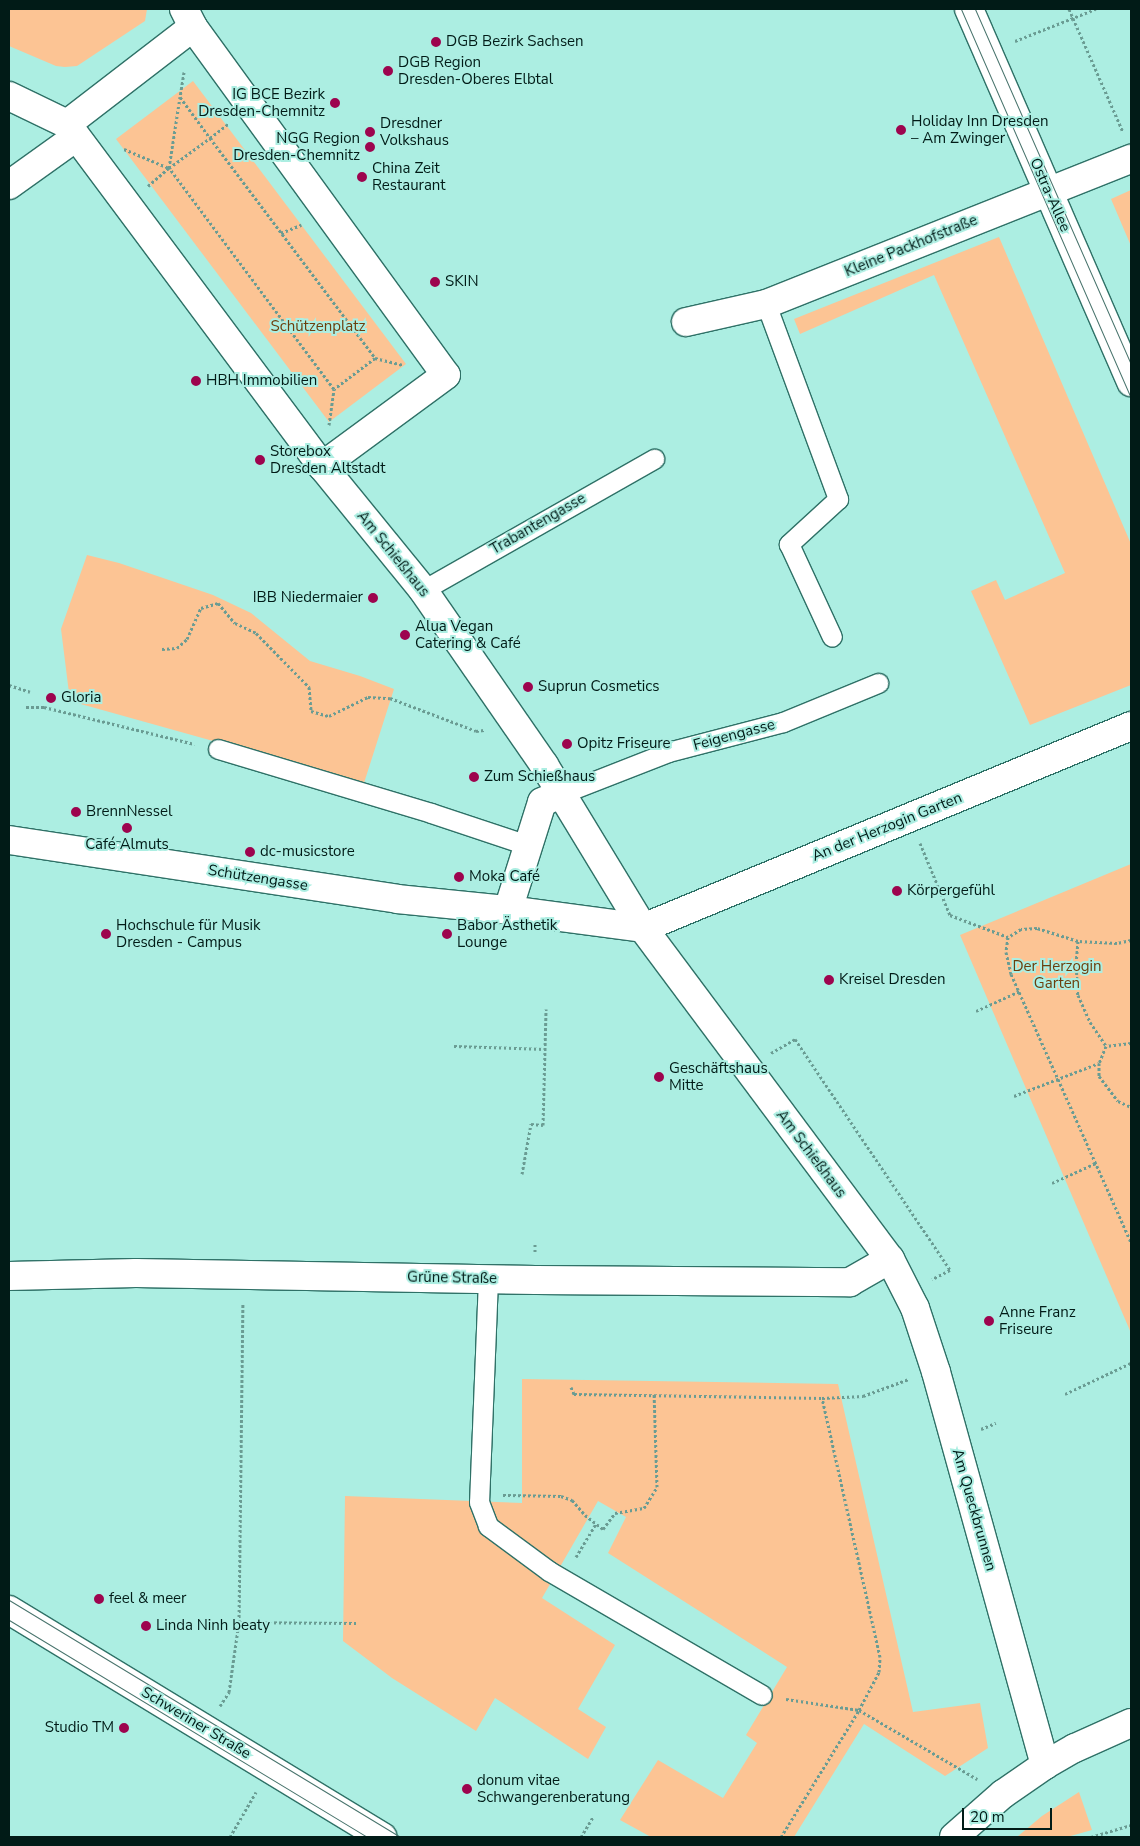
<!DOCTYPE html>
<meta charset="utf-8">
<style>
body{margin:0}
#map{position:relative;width:1140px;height:1846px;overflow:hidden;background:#aceee2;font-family:"Nunito Sans",sans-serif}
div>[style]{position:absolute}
.green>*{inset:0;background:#fcc494}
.path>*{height:3px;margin-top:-1.5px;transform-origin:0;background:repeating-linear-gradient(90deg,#6a9c93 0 2.5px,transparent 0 5px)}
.roads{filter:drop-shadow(1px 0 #2f7167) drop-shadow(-1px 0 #2f7167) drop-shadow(0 1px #2f7167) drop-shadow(0 -1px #2f7167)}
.lane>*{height:19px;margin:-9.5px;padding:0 9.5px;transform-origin:9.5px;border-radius:9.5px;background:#fff}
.street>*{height:28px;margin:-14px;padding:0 14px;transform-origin:14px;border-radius:14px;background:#fff}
.secondary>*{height:28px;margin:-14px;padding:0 14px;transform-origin:14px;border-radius:14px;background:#fff}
.tram>*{height:1px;margin:-0.5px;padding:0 0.5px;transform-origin:0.5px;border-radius:0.5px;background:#49746d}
.dots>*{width:14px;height:14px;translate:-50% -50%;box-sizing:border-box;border:2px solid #aceee2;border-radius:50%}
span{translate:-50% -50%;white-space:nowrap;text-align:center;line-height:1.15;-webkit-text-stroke:4px #aceee2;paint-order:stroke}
.poi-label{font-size:15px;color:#011b17}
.left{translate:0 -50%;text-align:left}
.right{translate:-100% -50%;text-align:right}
.street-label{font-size:15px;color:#011b17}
.park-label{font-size:15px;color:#6c3e0d}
.frame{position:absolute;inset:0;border:10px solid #011b17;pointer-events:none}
.scale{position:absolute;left:962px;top:1808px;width:90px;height:22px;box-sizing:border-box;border:2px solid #011b17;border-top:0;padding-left:6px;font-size:15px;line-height:18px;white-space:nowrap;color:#011b17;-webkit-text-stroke:4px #aceee2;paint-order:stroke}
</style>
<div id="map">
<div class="green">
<i style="clip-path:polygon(9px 9px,147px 9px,145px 21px,77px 66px,65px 67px,56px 66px,9px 46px)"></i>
<i style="clip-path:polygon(193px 81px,406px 364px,329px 422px,116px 139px)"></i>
<i style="clip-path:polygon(1131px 190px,1131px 246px,1111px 199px)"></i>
<i style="clip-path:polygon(999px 237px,1131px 544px,1131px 685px,1030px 725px,971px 591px,996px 580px,1005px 600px,1065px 573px,934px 275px,800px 334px,794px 319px)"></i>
<i style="clip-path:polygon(87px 555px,119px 563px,213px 595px,251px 613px,310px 661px,360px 676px,394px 689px,364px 783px,70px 701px,61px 629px)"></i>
<i style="clip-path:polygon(1131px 864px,1131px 1333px,960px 935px)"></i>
<i style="clip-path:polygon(522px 1379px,838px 1384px,913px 1712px,980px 1703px,988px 1748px,945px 1776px,864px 1724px,794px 1837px,651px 1837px,620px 1820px,658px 1760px,723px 1798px,757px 1743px,746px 1735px,787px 1667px,608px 1553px,626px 1517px,598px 1501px,542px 1598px,615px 1645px,578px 1709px,606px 1727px,588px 1759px,495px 1698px,476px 1731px,392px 1678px,343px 1641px,345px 1496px,522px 1503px)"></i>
<i style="clip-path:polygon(1079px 1792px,1092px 1830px,1067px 1837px,1017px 1837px,1042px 1816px)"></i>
</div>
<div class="path">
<i style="left:1069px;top:9px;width:134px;rotate:66.3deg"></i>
<i style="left:1015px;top:41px;width:87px;rotate:-21.6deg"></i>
<i style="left:184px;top:72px;width:25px;rotate:99deg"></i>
<i style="left:180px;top:97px;width:51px;rotate:53.8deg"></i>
<i style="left:210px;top:138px;width:23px;rotate:-38deg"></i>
<i style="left:124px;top:149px;width:49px;rotate:22.9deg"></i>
<i style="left:148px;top:186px;width:28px;rotate:-41deg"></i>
<i style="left:169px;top:168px;width:72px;rotate:-81.2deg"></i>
<i style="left:281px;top:233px;width:22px;rotate:-22deg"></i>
<i style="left:375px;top:358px;width:51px;rotate:142.9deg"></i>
<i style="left:334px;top:389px;width:276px;rotate:-126.7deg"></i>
<i style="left:169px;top:168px;width:51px;rotate:-36.2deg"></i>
<i style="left:210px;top:138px;width:275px;rotate:53.1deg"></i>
<i style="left:375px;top:358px;width:29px;rotate:14deg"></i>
<i style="left:329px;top:425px;width:36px;rotate:-82deg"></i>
<i style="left:162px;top:649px;width:15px;rotate:-4deg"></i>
<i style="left:177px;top:648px;width:13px;rotate:-42deg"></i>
<i style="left:187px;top:639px;width:34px;rotate:-66deg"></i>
<i style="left:201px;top:608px;width:18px;rotate:-16deg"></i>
<i style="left:218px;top:603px;width:26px;rotate:50deg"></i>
<i style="left:235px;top:623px;width:23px;rotate:25deg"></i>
<i style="left:256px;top:633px;width:76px;rotate:45.5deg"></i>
<i style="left:309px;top:687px;width:24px;rotate:85deg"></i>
<i style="left:311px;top:711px;width:19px;rotate:16deg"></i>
<i style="left:329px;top:716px;width:43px;rotate:-26deg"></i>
<i style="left:368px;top:697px;width:22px;rotate:3deg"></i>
<i style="left:390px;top:698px;width:92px;rotate:21deg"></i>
<i style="left:476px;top:731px;width:8px;rotate:-7deg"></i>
<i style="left:9px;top:685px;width:22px;rotate:18deg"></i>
<i style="left:26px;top:707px;width:18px"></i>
<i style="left:44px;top:707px;width:155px;rotate:13.8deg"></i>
<i style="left:920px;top:843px;width:78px;rotate:67.4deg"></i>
<i style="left:950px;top:915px;width:62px;rotate:20.8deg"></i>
<i style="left:1131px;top:940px;width:14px;rotate:168deg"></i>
<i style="left:1117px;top:943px;width:39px;rotate:-177deg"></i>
<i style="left:1078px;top:941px;width:43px;rotate:-162.4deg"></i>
<i style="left:1037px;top:928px;width:16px;rotate:176deg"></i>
<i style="left:1021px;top:929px;width:15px;rotate:148deg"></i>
<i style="left:1008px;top:937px;width:15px;rotate:98deg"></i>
<i style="left:1006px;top:952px;width:23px;rotate:77deg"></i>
<i style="left:1011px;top:974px;width:294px;rotate:65.9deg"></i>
<i style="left:1078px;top:941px;width:21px;rotate:95deg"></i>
<i style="left:1076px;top:962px;width:33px;rotate:87deg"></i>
<i style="left:1078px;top:995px;width:30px;rotate:66deg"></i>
<i style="left:1090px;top:1022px;width:29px;rotate:56deg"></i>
<i style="left:976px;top:1011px;width:48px;rotate:-24.4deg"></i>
<i style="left:1131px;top:1043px;width:25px;rotate:173deg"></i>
<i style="left:1106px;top:1046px;width:18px;rotate:112deg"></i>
<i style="left:1099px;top:1063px;width:13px;rotate:90deg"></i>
<i style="left:1099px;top:1076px;width:31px;rotate:53deg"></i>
<i style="left:1118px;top:1101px;width:14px;rotate:25deg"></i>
<i style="left:454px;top:1046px;width:91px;rotate:1.9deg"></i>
<i style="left:771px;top:1053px;width:28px;rotate:-30deg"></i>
<i style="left:795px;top:1039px;width:278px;rotate:56.1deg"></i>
<i style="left:950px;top:1270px;width:20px;rotate:153deg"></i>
<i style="left:1014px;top:1096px;width:91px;rotate:-21.2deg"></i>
<i style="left:522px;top:1174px;width:51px;rotate:-79.8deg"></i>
<i style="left:531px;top:1124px;width:12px;rotate:5deg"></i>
<i style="left:543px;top:1125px;width:116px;rotate:-88.5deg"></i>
<i style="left:1052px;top:1183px;width:48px;rotate:-24.4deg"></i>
<i style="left:535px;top:1244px;width:8px;rotate:90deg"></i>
<i style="left:571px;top:1387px;width:8px;rotate:67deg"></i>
<i style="left:574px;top:1394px;width:248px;rotate:0.9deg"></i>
<i style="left:822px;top:1398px;width:41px;rotate:-2.8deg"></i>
<i style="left:863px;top:1396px;width:49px;rotate:-20.3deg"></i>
<i style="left:1065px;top:1394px;width:73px;rotate:-25.2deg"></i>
<i style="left:981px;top:1429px;width:16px;rotate:-22deg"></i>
<i style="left:503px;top:1495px;width:58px;rotate:1deg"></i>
<i style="left:561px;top:1496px;width:12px;rotate:20deg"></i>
<i style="left:572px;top:1500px;width:20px;rotate:49deg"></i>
<i style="left:585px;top:1515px;width:23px;rotate:38deg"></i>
<i style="left:603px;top:1529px;width:20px;rotate:-53deg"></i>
<i style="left:615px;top:1513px;width:29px;rotate:-10deg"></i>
<i style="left:644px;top:1508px;width:25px;rotate:-58deg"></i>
<i style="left:657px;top:1487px;width:93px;rotate:-91.8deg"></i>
<i style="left:576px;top:1557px;width:39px;rotate:-59deg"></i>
<i style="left:239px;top:1622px;width:117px;rotate:0.5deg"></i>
<i style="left:786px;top:1699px;width:74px;rotate:8.6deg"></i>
<i style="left:859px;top:1710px;width:137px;rotate:30.3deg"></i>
<i style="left:220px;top:1706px;width:17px;rotate:-57deg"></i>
<i style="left:229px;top:1692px;width:71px;rotate:-81.9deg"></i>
<i style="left:239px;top:1622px;width:319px;rotate:-89.3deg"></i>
<i style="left:230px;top:1837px;width:52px;rotate:-60deg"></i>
<i style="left:581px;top:1837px;width:23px;rotate:-59deg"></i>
<i style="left:781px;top:1837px;width:149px;rotate:-58.4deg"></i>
<i style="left:859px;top:1710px;width:43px;rotate:-62.2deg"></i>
<i style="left:879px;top:1672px;width:15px;rotate:-86deg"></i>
<i style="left:880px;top:1657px;width:265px;rotate:-102.6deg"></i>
<i style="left:1091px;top:1837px;width:42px;rotate:-16.7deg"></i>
</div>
<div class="roads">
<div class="lane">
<i style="left:766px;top:304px;width:208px;rotate:69.7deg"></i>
<i style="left:838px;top:499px;width:67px;rotate:137.4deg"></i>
<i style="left:789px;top:544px;width:102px;rotate:65.2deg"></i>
<i style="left:423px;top:590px;width:266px;rotate:-29.6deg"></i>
<i style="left:218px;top:749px;width:222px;rotate:16.7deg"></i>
<i style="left:431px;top:813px;width:101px;rotate:18.4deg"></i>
<i style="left:561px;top:794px;width:115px;rotate:-21.4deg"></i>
<i style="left:668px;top:752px;width:119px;rotate:-14.6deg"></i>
<i style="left:783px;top:722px;width:103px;rotate:-22.3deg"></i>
<i style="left:488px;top:1279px;width:223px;rotate:92.3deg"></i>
<i style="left:479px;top:1502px;width:26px;rotate:69deg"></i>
<i style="left:488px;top:1526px;width:76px;rotate:36.4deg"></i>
<i style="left:549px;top:1571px;width:246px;rotate:30.2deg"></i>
</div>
<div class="street">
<i style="left:184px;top:9px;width:20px;rotate:63deg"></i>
<i style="left:193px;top:27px;width:430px;rotate:54deg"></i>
<i style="left:446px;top:375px;width:154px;rotate:143.7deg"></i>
<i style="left:9px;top:96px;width:64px;rotate:25.8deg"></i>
<i style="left:67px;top:124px;width:427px;rotate:53.3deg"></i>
<i style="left:322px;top:466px;width:160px;rotate:50.8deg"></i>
<i style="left:423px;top:590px;width:213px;rotate:55.3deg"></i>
<i style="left:544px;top:765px;width:191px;rotate:58.7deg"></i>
<i style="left:643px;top:928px;width:413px;rotate:53.3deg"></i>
<i style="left:890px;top:1259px;width:55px;rotate:63deg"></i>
<i style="left:915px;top:1308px;width:67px;rotate:71.8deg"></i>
<i style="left:936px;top:1372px;width:408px;rotate:74.5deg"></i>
<i style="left:67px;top:124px;width:159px;rotate:-37.6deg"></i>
<i style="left:9px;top:185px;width:82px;rotate:-35.6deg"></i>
<i style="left:686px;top:322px;width:82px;rotate:-12.7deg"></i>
<i style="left:766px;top:304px;width:393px;rotate:-21.7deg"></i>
<i style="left:9px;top:840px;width:392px;rotate:8.6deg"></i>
<i style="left:397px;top:899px;width:112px;rotate:5.7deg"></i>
<i style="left:508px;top:910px;width:136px;rotate:7.6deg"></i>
<i style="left:643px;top:928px;width:528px;rotate:-22.49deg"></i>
<i style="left:508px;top:910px;width:113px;rotate:-72.5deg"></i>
<i style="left:542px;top:802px;width:21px;rotate:-23deg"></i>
<i style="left:9px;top:1276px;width:127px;rotate:-1.4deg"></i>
<i style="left:136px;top:1273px;width:400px;rotate:1deg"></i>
<i style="left:536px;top:1280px;width:314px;rotate:0.4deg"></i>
<i style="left:850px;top:1282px;width:46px;rotate:-29.9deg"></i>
</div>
<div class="secondary">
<i style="left:969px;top:9px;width:407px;rotate:66.5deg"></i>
<i style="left:9px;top:1610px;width:437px;rotate:31.3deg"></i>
<i style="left:954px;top:1837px;width:65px;rotate:-41.3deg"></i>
<i style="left:1003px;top:1794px;width:51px;rotate:-34.6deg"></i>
<i style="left:1045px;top:1765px;width:34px;rotate:-30deg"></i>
<i style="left:1075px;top:1748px;width:61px;rotate:-24.1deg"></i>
</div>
</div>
<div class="tram">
<i style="left:961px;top:9px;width:425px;rotate:66.4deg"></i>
<i style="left:975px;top:9px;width:388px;rotate:66.3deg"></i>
<i style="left:9px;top:1600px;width:458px;rotate:31.2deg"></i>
<i style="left:9px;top:1620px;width:419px;rotate:31.2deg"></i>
</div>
<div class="dots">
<i style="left:436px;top:42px;background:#9d044e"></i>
<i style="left:388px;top:71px;background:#9d044e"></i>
<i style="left:335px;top:103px;background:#9d044e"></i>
<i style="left:901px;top:130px;background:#9d044e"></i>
<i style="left:370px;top:132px;background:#9d044e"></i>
<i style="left:370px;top:147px;background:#9d044e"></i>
<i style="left:362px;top:177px;background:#9d044e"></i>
<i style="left:435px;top:282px;background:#9d044e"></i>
<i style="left:196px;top:381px;background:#9d044e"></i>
<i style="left:260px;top:460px;background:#9d044e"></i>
<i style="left:373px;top:598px;background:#9d044e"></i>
<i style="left:405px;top:635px;background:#9d044e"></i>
<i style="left:528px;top:687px;background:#9d044e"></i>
<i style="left:51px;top:698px;background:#9d044e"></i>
<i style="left:567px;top:744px;background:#9d044e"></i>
<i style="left:474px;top:777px;background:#9d044e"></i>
<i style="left:76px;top:812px;background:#9d044e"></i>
<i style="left:127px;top:828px;background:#9d044e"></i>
<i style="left:250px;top:852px;background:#9d044e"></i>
<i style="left:459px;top:877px;background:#9d044e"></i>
<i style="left:897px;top:891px;background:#9d044e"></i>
<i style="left:106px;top:934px;background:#9d044e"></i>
<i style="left:447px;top:934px;background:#9d044e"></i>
<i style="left:829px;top:980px;background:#9d044e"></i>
<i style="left:659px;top:1077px;background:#9d044e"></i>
<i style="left:989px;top:1321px;background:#9d044e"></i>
<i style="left:99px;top:1599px;background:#9d044e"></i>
<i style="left:146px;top:1626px;background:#9d044e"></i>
<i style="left:124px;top:1728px;background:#9d044e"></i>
<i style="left:467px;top:1789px;background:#9d044e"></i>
</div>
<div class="poi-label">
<span class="left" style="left:446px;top:42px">DGB Bezirk Sachsen</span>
<span class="left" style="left:398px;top:71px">DGB Region<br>Dresden-Oberes Elbtal</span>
<span class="right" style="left:325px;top:103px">IG BCE Bezirk<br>Dresden-Chemnitz</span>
<span class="left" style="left:911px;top:130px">Holiday Inn Dresden<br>– Am Zwinger</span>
<span class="left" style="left:380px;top:132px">Dresdner<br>Volkshaus</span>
<span class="right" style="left:360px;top:147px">NGG Region<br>Dresden-Chemnitz</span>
<span class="left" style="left:372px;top:177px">China Zeit<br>Restaurant</span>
<span class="left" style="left:445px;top:282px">SKIN</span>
<span class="left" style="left:206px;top:381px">HBH Immobilien</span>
<span class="left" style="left:270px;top:460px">Storebox<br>Dresden Altstadt</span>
<span class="right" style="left:363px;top:598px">IBB Niedermaier</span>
<span class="left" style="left:415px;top:635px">Alua Vegan<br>Catering &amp; Café</span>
<span class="left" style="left:538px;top:687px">Suprun Cosmetics</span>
<span class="left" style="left:61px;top:698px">Gloria</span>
<span class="left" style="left:577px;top:744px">Opitz Friseure</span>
<span class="left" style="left:484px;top:777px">Zum Schießhaus</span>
<span class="left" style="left:86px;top:812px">BrennNessel</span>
<span style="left:127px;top:845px">Café Almuts</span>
<span class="left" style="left:260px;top:852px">dc-musicstore</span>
<span class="left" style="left:469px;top:877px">Moka Café</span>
<span class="left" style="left:907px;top:891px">Körpergefühl</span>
<span class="left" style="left:116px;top:934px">Hochschule für Musik<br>Dresden - Campus</span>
<span class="left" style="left:457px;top:934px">Babor Ästhetik<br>Lounge</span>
<span class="left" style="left:839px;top:980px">Kreisel Dresden</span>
<span class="left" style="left:669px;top:1077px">Geschäftshaus<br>Mitte</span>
<span class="left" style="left:999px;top:1321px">Anne Franz<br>Friseure</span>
<span class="left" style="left:109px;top:1599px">feel &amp; meer</span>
<span class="left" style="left:156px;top:1626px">Linda Ninh beaty</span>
<span class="right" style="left:114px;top:1728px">Studio TM</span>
<span class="left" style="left:477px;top:1789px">donum vitae<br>Schwangerenberatung</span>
</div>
<div class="street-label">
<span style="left:1050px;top:195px;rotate:66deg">Ostra-Allee</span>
<span style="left:911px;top:246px;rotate:-22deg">Kleine Packhofstraße</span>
<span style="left:538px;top:524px;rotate:-30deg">Trabantengasse</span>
<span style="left:393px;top:554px;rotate:51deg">Am Schießhaus</span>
<span style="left:734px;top:735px;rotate:-15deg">Feigengasse</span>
<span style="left:887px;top:827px;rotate:-22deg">An der Herzogin Garten</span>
<span style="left:258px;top:878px;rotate:9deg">Schützengasse</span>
<span style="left:811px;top:1154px;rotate:53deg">Am Schießhaus</span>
<span style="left:452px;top:1278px;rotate:1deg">Grüne Straße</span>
<span style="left:974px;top:1510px;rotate:74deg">Am Queckbrunnen</span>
<span style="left:196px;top:1723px;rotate:31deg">Schweriner Straße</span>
</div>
<div class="park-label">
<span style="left:318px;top:327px">Schützenplatz</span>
<span style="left:1057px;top:975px">Der Herzogin<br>Garten</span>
</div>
<div class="frame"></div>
<div class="scale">20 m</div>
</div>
